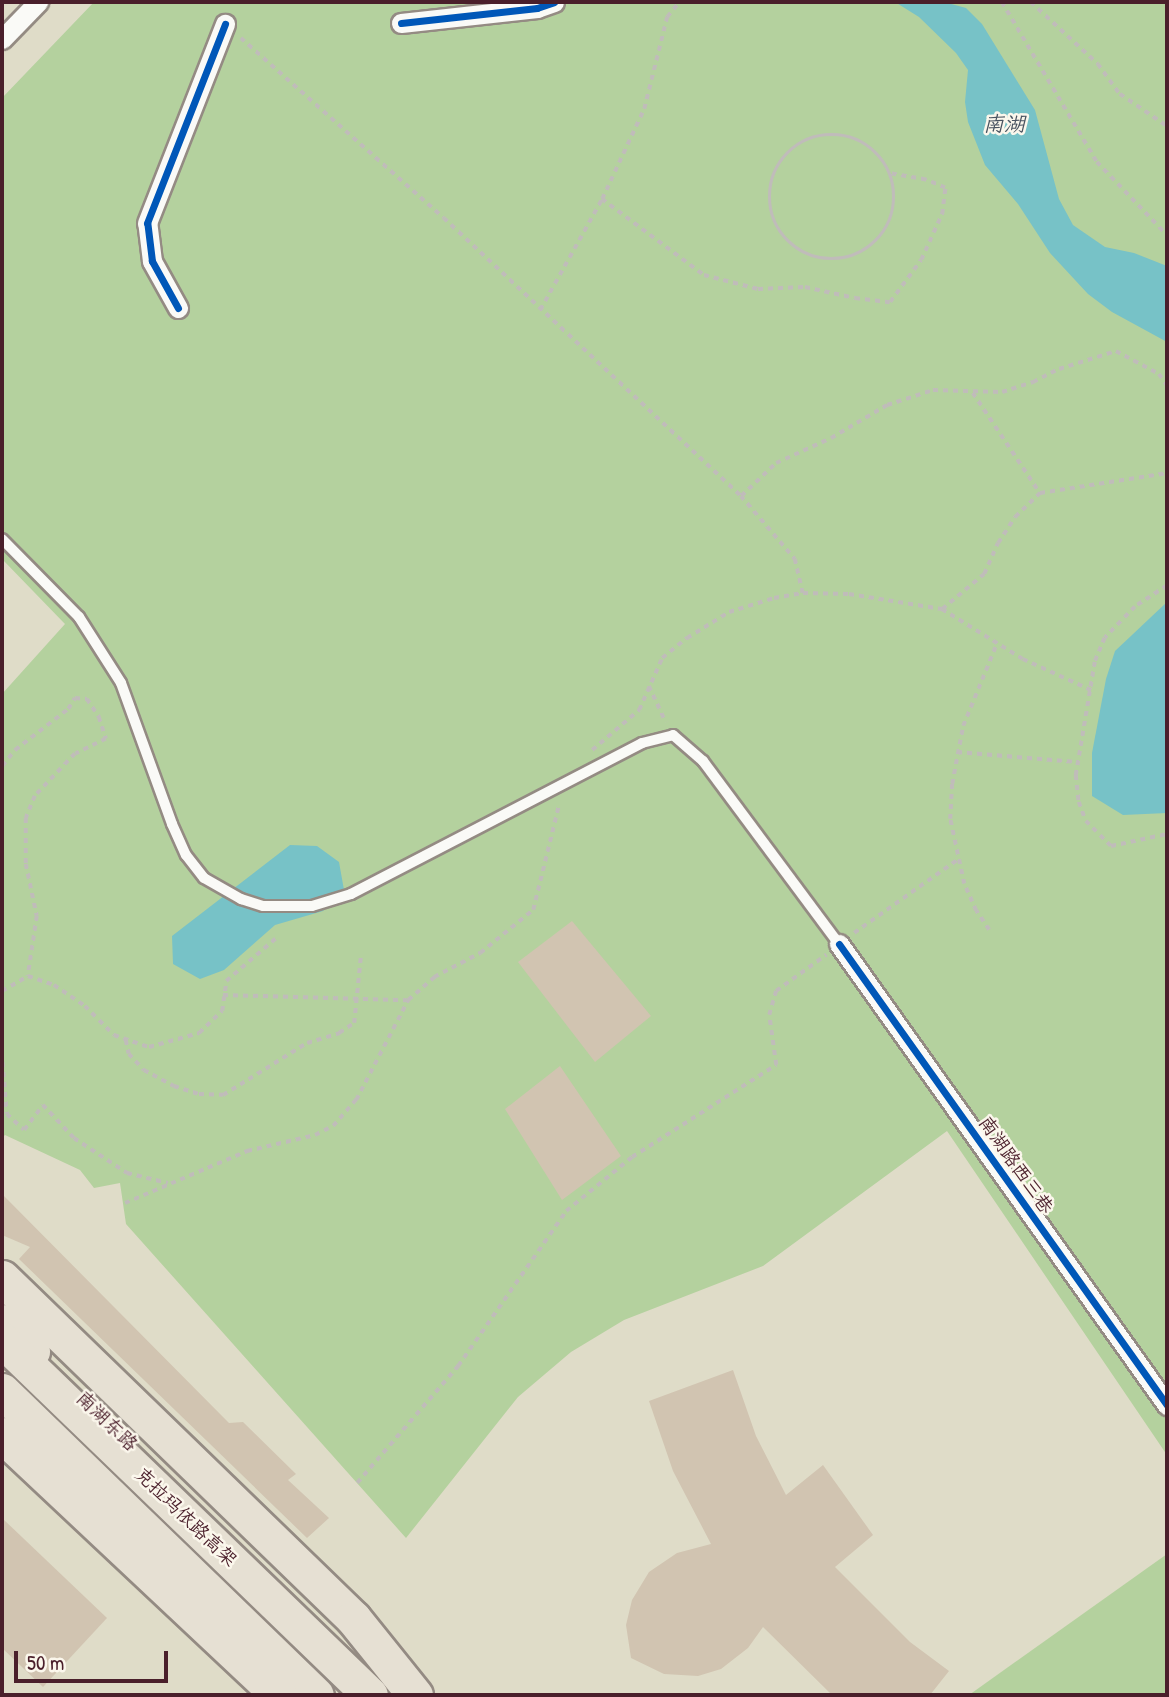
<!DOCTYPE html>
<meta charset="utf-8">
<style>
body{margin:0}
#map{position:relative;width:1169px;height:1697px;overflow:hidden;background:#dfdcc8;font-family:"Patrick Hand","LXGW WenKai TC",sans-serif}
div>[style]{position:absolute}
.green>*{inset:0;background:#b4d19e}
.water>*{inset:0;background:#77c2c7}
.building>*{inset:0;background:#d1c4b1}
.path>*{height:3.5px;margin-top:-1.75px;transform-origin:0;background:repeating-linear-gradient(90deg,#c0bcba 0 5px,transparent 0 10px)}
.path>.ring{margin:-1.75px;padding:0;box-sizing:content-box;background:none;border:3.5px solid #c0bcba;border-radius:50%}
.roads{filter:drop-shadow(2px 0 #948b83) drop-shadow(-2px 0 #948b83) drop-shadow(0 2px #948b83) drop-shadow(0 -2px #948b83)}
.lane>*{height:10px;margin:-5px;padding:0 5px;transform-origin:5px;border-radius:5px;background:#fafaf7}
.street>*{height:19px;margin:-9.5px;padding:0 9.5px;transform-origin:9.5px;border-radius:9.5px;background:#fafaf7}
.primary>*{height:30px;margin:-15px;padding:0 15px;transform-origin:15px;border-radius:15px;background:#e6e0d3}
.highway>*{height:35px;margin:-17.5px;padding:0 17.5px;transform-origin:17.5px;border-radius:17.5px;background:#e6e0d3}
.cycleway>*{height:7px;margin:-3.5px;padding:0 3.5px;transform-origin:3.5px;border-radius:3.5px;background:#0057b8}
span{translate:-50% -50%;white-space:nowrap;text-align:center;line-height:1.15;-webkit-text-stroke:5px #fbf7ec;paint-order:stroke}
.street-label{font-size:19px;color:#4a1f2b}
.water-label{font-size:21px;color:#4a5461;font-style:italic}
.frame{position:absolute;inset:0;border:4px solid #4a1f2b;pointer-events:none}
.scale{position:absolute;left:14px;top:1651px;width:154px;height:32px;box-sizing:border-box;border:4px solid #4a1f2b;border-top:0;padding-left:9px;font-size:21px;line-height:24px;white-space:nowrap;color:#4a1f2b;-webkit-text-stroke:5px #fbf7ec;paint-order:stroke}
</style>
<div id="map">
<div class="green">
<i style="clip-path:polygon(94px 2px,1167px 4px,1167px 1455px,947px 1131px,763px 1266px,624px 1320px,571px 1352px,518px 1397px,406px 1538px,126px 1224px,120px 1183px,94px 1188px,80px 1170px,5px 1135px,2px 1138px,2px 694px,65px 624px,2px 559px,2px 98px)"></i>
<i style="clip-path:polygon(1167px 1554px,1167px 1695px,969px 1695px)"></i>
</div>
<div class="water">
<i style="clip-path:polygon(895px 2px,944px 2px,966px 8px,982px 24px,1035px 110px,1059px 199px,1073px 225px,1105px 247px,1134px 253px,1167px 266px,1167px 342px,1112px 312px,1088px 294px,1050px 253px,1018px 204px,985px 165px,968px 122px,965px 102px,968px 70px,956px 53px,919px 17px)"></i>
<i style="clip-path:polygon(1167px 602px,1167px 813px,1123px 815px,1092px 796px,1092px 753px,1106px 679px,1115px 651px)"></i>
<i style="clip-path:polygon(290px 845px,317px 846px,339px 862px,344px 890px,323px 911px,275px 925px,224px 970px,200px 979px,173px 964px,172px 936px)"></i>
</div>
<div class="building">
<i style="clip-path:polygon(572px 921px,651px 1016px,595px 1062px,518px 962px)"></i>
<i style="clip-path:polygon(560px 1066px,621px 1156px,562px 1200px,505px 1109px)"></i>
<i style="clip-path:polygon(2px 1194px,229px 1423px,243px 1422px,296px 1474px,288px 1480px,329px 1518px,307px 1538px,19px 1259px,30px 1247px,2px 1235px)"></i>
<i style="clip-path:polygon(733px 1370px,756px 1436px,786px 1495px,823px 1465px,873px 1535px,835px 1567px,910px 1642px,949px 1671px,930px 1695px,832px 1695px,763px 1627px,748px 1648px,721px 1669px,698px 1676px,664px 1674px,631px 1658px,626px 1625px,632px 1600px,649px 1572px,677px 1553px,711px 1544px,673px 1471px,649px 1401px)"></i>
<i style="clip-path:polygon(2px 1518px,107px 1618px,43px 1687px,2px 1648px)"></i>
</div>
<div class="path">
<i style="left:1002px;top:2px;width:186px;rotate:59.3deg"></i>
<i style="left:1097px;top:162px;width:101px;rotate:46.2deg"></i>
<i style="left:1031px;top:2px;width:91px;rotate:42.8deg"></i>
<i style="left:1098px;top:64px;width:37px;rotate:54deg"></i>
<i style="left:1120px;top:94px;width:57px;rotate:34.2deg"></i>
<i style="left:241px;top:38px;width:271px;rotate:41.6deg"></i>
<i style="left:444px;top:218px;width:407px;rotate:43.1deg"></i>
<i style="left:741px;top:496px;width:83px;rotate:49.4deg"></i>
<i style="left:795px;top:559px;width:35px;rotate:77deg"></i>
<i class="ring" style="left:770px;top:135px;width:120.5px;height:120.5px"></i>
<i style="left:602px;top:199px;width:127px;rotate:36.7deg"></i>
<i style="left:704px;top:275px;width:56px;rotate:14.5deg"></i>
<i style="left:758px;top:289px;width:47px;rotate:-2.4deg"></i>
<i style="left:805px;top:287px;width:51px;rotate:12.4deg"></i>
<i style="left:855px;top:298px;width:35px;rotate:7deg"></i>
<i style="left:890px;top:302px;width:52px;rotate:-53.6deg"></i>
<i style="left:921px;top:260px;width:51px;rotate:-65.5deg"></i>
<i style="left:942px;top:214px;width:26px;rotate:-83deg"></i>
<i style="left:945px;top:188px;width:21px;rotate:-157deg"></i>
<i style="left:926px;top:180px;width:39px;rotate:-170deg"></i>
<i style="left:540px;top:310px;width:127px;rotate:-60.8deg"></i>
<i style="left:602px;top:199px;width:99px;rotate:-65deg"></i>
<i style="left:644px;top:109px;width:95px;rotate:-76deg"></i>
<i style="left:667px;top:17px;width:19px;rotate:-51deg"></i>
<i style="left:973px;top:393px;width:120px;rotate:56.2deg"></i>
<i style="left:741px;top:496px;width:48px;rotate:-43.3deg"></i>
<i style="left:776px;top:463px;width:60px;rotate:-24.4deg"></i>
<i style="left:831px;top:438px;width:65px;rotate:-30.5deg"></i>
<i style="left:887px;top:405px;width:48px;rotate:-18.1deg"></i>
<i style="left:933px;top:390px;width:69px;rotate:1.7deg"></i>
<i style="left:1002px;top:392px;width:33px;rotate:-18deg"></i>
<i style="left:1033px;top:382px;width:29px;rotate:-27deg"></i>
<i style="left:1059px;top:369px;width:60px;rotate:-17.5deg"></i>
<i style="left:1116px;top:351px;width:49px;rotate:28.1deg"></i>
<i style="left:1159px;top:374px;width:14px;rotate:54deg"></i>
<i style="left:1167px;top:586px;width:38px;rotate:147deg"></i>
<i style="left:1135px;top:607px;width:43px;rotate:134.1deg"></i>
<i style="left:1105px;top:638px;width:26px;rotate:113deg"></i>
<i style="left:1095px;top:662px;width:115px;rotate:99.5deg"></i>
<i style="left:1076px;top:775px;width:27px;rotate:84deg"></i>
<i style="left:1079px;top:802px;width:20px;rotate:70deg"></i>
<i style="left:1086px;top:821px;width:35px;rotate:45deg"></i>
<i style="left:1111px;top:846px;width:57px;rotate:-12.1deg"></i>
<i style="left:942px;top:609px;width:55px;rotate:-39.8deg"></i>
<i style="left:984px;top:574px;width:34px;rotate:-66deg"></i>
<i style="left:998px;top:543px;width:31px;rotate:-57deg"></i>
<i style="left:1015px;top:517px;width:35px;rotate:-44deg"></i>
<i style="left:1040px;top:493px;width:129px;rotate:-8.9deg"></i>
<i style="left:649px;top:686px;width:40px;rotate:65deg"></i>
<i style="left:592px;top:750px;width:62px;rotate:-40.4deg"></i>
<i style="left:639px;top:710px;width:57px;rotate:-66.1deg"></i>
<i style="left:662px;top:658px;width:32px;rotate:-39deg"></i>
<i style="left:687px;top:638px;width:49px;rotate:-31.8deg"></i>
<i style="left:729px;top:612px;width:47px;rotate:-17.3deg"></i>
<i style="left:774px;top:598px;width:29px;rotate:-10deg"></i>
<i style="left:803px;top:593px;width:46px;rotate:1.2deg"></i>
<i style="left:849px;top:594px;width:94px;rotate:9.2deg"></i>
<i style="left:942px;top:609px;width:95px;rotate:31.7deg"></i>
<i style="left:1023px;top:659px;width:75px;rotate:24.5deg"></i>
<i style="left:957px;top:752px;width:120px;rotate:4.8deg"></i>
<i style="left:2px;top:766px;width:21px;rotate:-51deg"></i>
<i style="left:15px;top:750px;width:67px;rotate:-37.7deg"></i>
<i style="left:68px;top:709px;width:13px;rotate:-58deg"></i>
<i style="left:75px;top:698px;width:12px;rotate:5deg"></i>
<i style="left:87px;top:699px;width:22px;rotate:56deg"></i>
<i style="left:99px;top:717px;width:23px;rotate:72deg"></i>
<i style="left:106px;top:739px;width:34px;rotate:154deg"></i>
<i style="left:75px;top:754px;width:58px;rotate:133.6deg"></i>
<i style="left:35px;top:796px;width:24px;rotate:112deg"></i>
<i style="left:26px;top:818px;width:46px;rotate:90deg"></i>
<i style="left:26px;top:864px;width:53px;rotate:78.1deg"></i>
<i style="left:37px;top:916px;width:61px;rotate:98.5deg"></i>
<i style="left:989px;top:930px;width:23px;rotate:-124deg"></i>
<i style="left:976px;top:911px;width:30px;rotate:-114deg"></i>
<i style="left:964px;top:884px;width:66px;rotate:-102.2deg"></i>
<i style="left:950px;top:819px;width:35px;rotate:-87deg"></i>
<i style="left:952px;top:784px;width:59px;rotate:-79.3deg"></i>
<i style="left:963px;top:726px;width:90px;rotate:-67.7deg"></i>
<i style="left:854px;top:933px;width:126px;rotate:-35.3deg"></i>
<i style="left:2px;top:991px;width:30px;rotate:-30deg"></i>
<i style="left:28px;top:976px;width:28px;rotate:19deg"></i>
<i style="left:54px;top:985px;width:37px;rotate:34deg"></i>
<i style="left:85px;top:1006px;width:41px;rotate:45deg"></i>
<i style="left:114px;top:1035px;width:37px;rotate:19deg"></i>
<i style="left:149px;top:1047px;width:52px;rotate:-15.6deg"></i>
<i style="left:199px;top:1033px;width:32px;rotate:-44deg"></i>
<i style="left:222px;top:1011px;width:30px;rotate:-82deg"></i>
<i style="left:226px;top:981px;width:65px;rotate:-40.6deg"></i>
<i style="left:223px;top:995px;width:184px;rotate:1.6deg"></i>
<i style="left:126px;top:1040px;width:14px;rotate:78deg"></i>
<i style="left:129px;top:1054px;width:22px;rotate:47deg"></i>
<i style="left:144px;top:1070px;width:34px;rotate:28deg"></i>
<i style="left:174px;top:1086px;width:26px;rotate:18deg"></i>
<i style="left:199px;top:1094px;width:24px;rotate:2deg"></i>
<i style="left:223px;top:1095px;width:99px;rotate:-31.8deg"></i>
<i style="left:307px;top:1043px;width:34px;rotate:-17deg"></i>
<i style="left:339px;top:1033px;width:18px;rotate:-34deg"></i>
<i style="left:354px;top:1023px;width:70px;rotate:-84.3deg"></i>
<i style="left:2px;top:1052px;width:62px;rotate:85.4deg"></i>
<i style="left:7px;top:1114px;width:23px;rotate:43deg"></i>
<i style="left:24px;top:1130px;width:31px;rotate:-53deg"></i>
<i style="left:43px;top:1105px;width:45px;rotate:46.8deg"></i>
<i style="left:74px;top:1138px;width:64px;rotate:33.4deg"></i>
<i style="left:127px;top:1173px;width:42px;rotate:13.7deg"></i>
<i style="left:125px;top:1203px;width:133px;rotate:-23.1deg"></i>
<i style="left:247px;top:1151px;width:70px;rotate:-13.2deg"></i>
<i style="left:315px;top:1135px;width:20px;rotate:-27deg"></i>
<i style="left:333px;top:1126px;width:35px;rotate:-49deg"></i>
<i style="left:356px;top:1100px;width:113px;rotate:-62.5deg"></i>
<i style="left:408px;top:1000px;width:35px;rotate:-41deg"></i>
<i style="left:434px;top:977px;width:52px;rotate:-27.6deg"></i>
<i style="left:480px;top:953px;width:68px;rotate:-39.1deg"></i>
<i style="left:533px;top:910px;width:109px;rotate:-76.2deg"></i>
<i style="left:357px;top:1483px;width:155px;rotate:-49.2deg"></i>
<i style="left:458px;top:1366px;width:189px;rotate:-55.1deg"></i>
<i style="left:566px;top:1211px;width:85px;rotate:-39.3deg"></i>
<i style="left:632px;top:1157px;width:171px;rotate:-32.6deg"></i>
<i style="left:776px;top:1065px;width:50px;rotate:-98deg"></i>
<i style="left:769px;top:1015px;width:25px;rotate:-74deg"></i>
<i style="left:776px;top:991px;width:62px;rotate:-35.8deg"></i>
</div>
<div class="roads">
<div class="lane">
<i style="left:2px;top:539px;width:110px;rotate:45.4deg"></i>
<i style="left:79px;top:617px;width:78px;rotate:57.5deg"></i>
<i style="left:121px;top:683px;width:150px;rotate:70.1deg"></i>
<i style="left:172px;top:824px;width:34px;rotate:66deg"></i>
<i style="left:186px;top:855px;width:29px;rotate:52deg"></i>
<i style="left:204px;top:878px;width:43px;rotate:29.6deg"></i>
<i style="left:241px;top:899px;width:23px;rotate:18deg"></i>
<i style="left:263px;top:906px;width:49px"></i>
<i style="left:312px;top:906px;width:41px;rotate:-17.1deg"></i>
<i style="left:351px;top:894px;width:328px;rotate:-27.4deg"></i>
<i style="left:642px;top:743px;width:32px;rotate:-14deg"></i>
<i style="left:673px;top:735px;width:40px;rotate:41deg"></i>
<i style="left:703px;top:761px;width:228px;rotate:53.4deg"></i>
</div>
<div class="street">
<i style="left:401px;top:23px;width:137px;rotate:-6.3deg"></i>
<i style="left:537px;top:8px;width:18px;rotate:-19deg"></i>
<i style="left:2px;top:39px;width:52px;rotate:-45.8deg"></i>
<i style="left:178px;top:308px;width:54px;rotate:-119deg"></i>
<i style="left:152px;top:261px;width:38px;rotate:-97deg"></i>
<i style="left:147px;top:223px;width:214px;rotate:-68.6deg"></i>
<i style="left:839px;top:944px;width:566px;rotate:54.57deg"></i>
</div>
<div class="primary">
<i style="left:2px;top:1320px;width:46px;rotate:44.1deg"></i>
</div>
<div class="highway">
<i style="left:2px;top:1278px;width:489px;rotate:44.1deg"></i>
<i style="left:353px;top:1618px;width:99px;rotate:51.2deg"></i>
<i style="left:2px;top:1340px;width:511px;rotate:43.97deg"></i>
<i style="left:2px;top:1391px;width:437px;rotate:44.1deg"></i>
<i style="left:2px;top:1435px;width:380px;rotate:43.2deg"></i>
</div>
</div>
<div class="cycleway">
<i style="left:401px;top:23px;width:137px;rotate:-6.3deg"></i>
<i style="left:537px;top:8px;width:18px;rotate:-19deg"></i>
<i style="left:178px;top:308px;width:54px;rotate:-119deg"></i>
<i style="left:152px;top:261px;width:38px;rotate:-97deg"></i>
<i style="left:147px;top:223px;width:214px;rotate:-68.6deg"></i>
<i style="left:839px;top:944px;width:566px;rotate:54.57deg"></i>
</div>
<div class="street-label">
<span style="left:1016px;top:1165px;rotate:55deg">南湖路西三巷</span>
<span style="left:107px;top:1421px;rotate:44deg">南湖东路</span>
<span style="left:186px;top:1517px;rotate:44deg">克拉玛依路高架</span>
</div>
<div class="water-label">
<span style="left:1004px;top:124px">南湖</span>
</div>
<div class="frame"></div>
<div class="scale">50 m</div>
</div>
